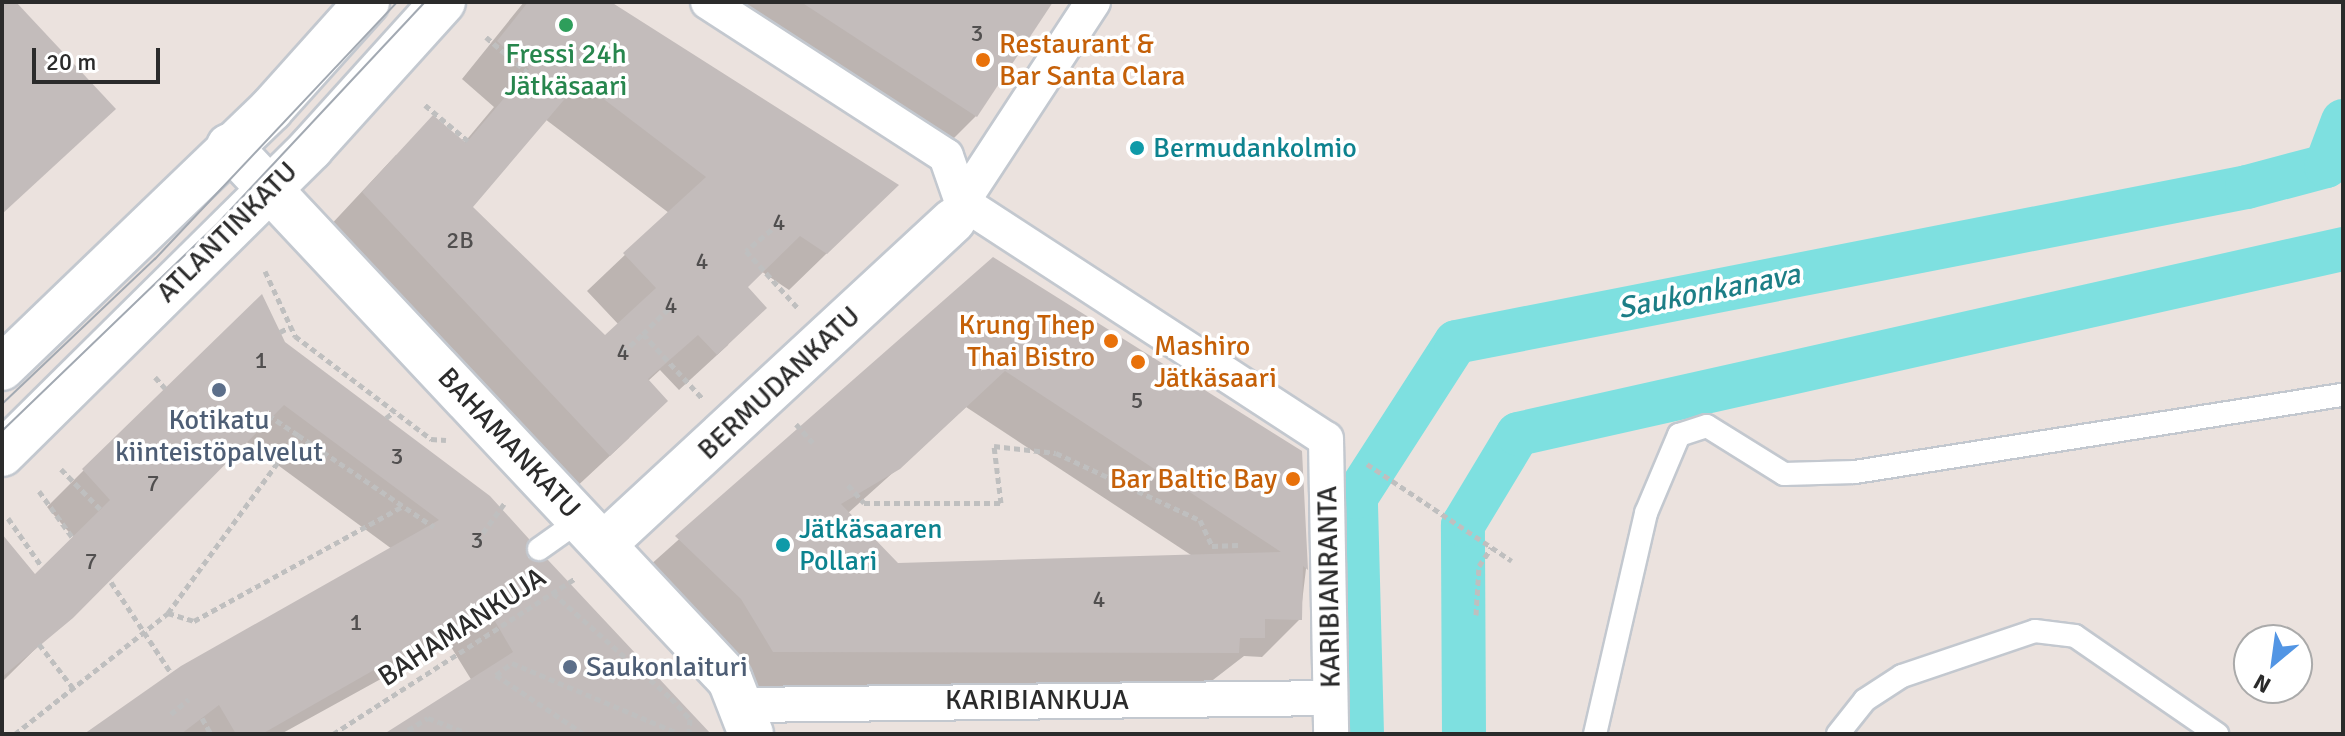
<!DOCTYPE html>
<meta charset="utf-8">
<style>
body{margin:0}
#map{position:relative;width:2345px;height:736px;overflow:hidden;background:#ebe2de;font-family:Signika,sans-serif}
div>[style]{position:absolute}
.shadow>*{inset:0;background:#0003}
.canal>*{height:44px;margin:-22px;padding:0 22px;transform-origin:22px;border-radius:22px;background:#7ee0e0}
.building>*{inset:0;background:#c3bcbb}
.path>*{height:5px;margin-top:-2.5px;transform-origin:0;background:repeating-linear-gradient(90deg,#bfbfbf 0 6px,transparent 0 10px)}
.roads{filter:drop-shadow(2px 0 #c3c8cf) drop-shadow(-2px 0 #c3c8cf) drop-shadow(0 2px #c3c8cf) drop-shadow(0 -2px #c3c8cf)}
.service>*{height:22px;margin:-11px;padding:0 11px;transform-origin:11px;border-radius:11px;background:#fff}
.pedestrian>*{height:34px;margin:-17px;padding:0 17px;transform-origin:17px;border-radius:17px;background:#fff}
.minor>*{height:44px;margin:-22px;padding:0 22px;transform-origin:22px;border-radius:22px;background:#fff}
.tertiary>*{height:44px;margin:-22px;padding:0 22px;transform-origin:22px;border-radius:22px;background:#fff}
.tram>*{height:2px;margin:-1px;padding:0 1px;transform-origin:1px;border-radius:1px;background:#a2a9b2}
.dots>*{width:22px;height:22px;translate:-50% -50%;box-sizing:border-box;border:4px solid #fff;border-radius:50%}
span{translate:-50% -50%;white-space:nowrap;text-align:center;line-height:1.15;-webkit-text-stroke:7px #fff;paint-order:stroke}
.number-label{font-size:24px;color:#514f4f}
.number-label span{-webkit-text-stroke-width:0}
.food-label{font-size:28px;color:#c56008}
.left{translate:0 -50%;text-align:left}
.right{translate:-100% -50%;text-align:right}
.leisure-label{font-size:28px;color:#27864d}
.culture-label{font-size:28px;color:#0d838f}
.street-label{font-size:28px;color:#2b2b2b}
.service-label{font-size:28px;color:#4e5e75}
.water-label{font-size:30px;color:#1c7e86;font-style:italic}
.frame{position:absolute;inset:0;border:4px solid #2b2b2b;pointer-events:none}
.north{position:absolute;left:2233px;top:624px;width:80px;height:80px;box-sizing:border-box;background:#fff;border:2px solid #aaa;border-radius:50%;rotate:209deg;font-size:22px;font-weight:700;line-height:32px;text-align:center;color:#2b2b2b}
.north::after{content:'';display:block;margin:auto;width:28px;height:36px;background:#5295e4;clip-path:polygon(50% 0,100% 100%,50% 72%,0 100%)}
.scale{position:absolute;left:32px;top:48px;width:128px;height:36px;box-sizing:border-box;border:4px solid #2b2b2b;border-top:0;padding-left:10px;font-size:24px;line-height:28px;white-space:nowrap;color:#2b2b2b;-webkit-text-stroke:6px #fff;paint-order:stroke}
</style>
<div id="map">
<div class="shadow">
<i style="clip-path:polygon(evenodd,524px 2px,608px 2px,859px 222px,789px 290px,761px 271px,745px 287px,728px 345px,679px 390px,660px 370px,647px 382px,629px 438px,572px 491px,326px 230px,396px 155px,463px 144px,494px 107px,462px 79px,524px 2px,545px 119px,669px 213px,587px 291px,619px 325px,605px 338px,470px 207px,545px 119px)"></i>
<i style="clip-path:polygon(706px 2px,1050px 2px,976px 116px,939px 153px)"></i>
<i style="clip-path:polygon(evenodd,993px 259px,1301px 452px,1306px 569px,1300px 619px,1262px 657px,1244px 656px,1200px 690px,736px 689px,639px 575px,993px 259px,966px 407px,1194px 557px,897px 565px,847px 514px,966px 407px)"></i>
<i style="clip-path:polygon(283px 344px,526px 559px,696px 734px,388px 734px,472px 681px,448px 642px,281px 734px,87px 734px,392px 549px,245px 441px,2px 682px,2px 545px,35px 577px,74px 538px,47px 507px,84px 470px)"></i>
</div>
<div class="canal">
<i style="left:1362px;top:734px;width:237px;rotate:-91.5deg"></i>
<i style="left:1356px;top:497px;width:184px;rotate:-57.2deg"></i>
<i style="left:1456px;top:342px;width:806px;rotate:-11.09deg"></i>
<i style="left:2247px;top:187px;width:82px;rotate:-14.9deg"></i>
<i style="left:2326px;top:166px;width:48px;rotate:-69.3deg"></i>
<i style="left:1464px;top:734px;width:209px;rotate:-90.3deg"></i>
<i style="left:1463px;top:525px;width:106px;rotate:-58.9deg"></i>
<i style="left:1518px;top:434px;width:845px;rotate:-12.64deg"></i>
</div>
<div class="building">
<i style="clip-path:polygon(2px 2px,16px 2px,116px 109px,2px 214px)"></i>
<i style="clip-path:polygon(evenodd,528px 2px,611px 2px,899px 185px,827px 254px,800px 236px,748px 287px,767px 308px,717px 355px,698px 335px,648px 379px,668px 401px,610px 456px,362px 192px,433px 115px,466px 143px,529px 69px,497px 41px,528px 2px,580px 81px,706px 177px,623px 253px,656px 288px,605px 335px,473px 207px,580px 81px)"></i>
<i style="clip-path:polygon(801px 2px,1053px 2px,977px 117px)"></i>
<i style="clip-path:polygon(evenodd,993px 257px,1302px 451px,1308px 570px,1303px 566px,1302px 620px,1265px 619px,1265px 638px,1240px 638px,1239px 653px,773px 652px,741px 599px,675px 536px,993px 257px,1005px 371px,1281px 552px,898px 563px,841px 504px,900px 469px,1005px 371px)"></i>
<i style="clip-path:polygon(262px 294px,285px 342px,490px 496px,529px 539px,528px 558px,548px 560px,711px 734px,384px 734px,513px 652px,486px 606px,262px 734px,236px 734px,219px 705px,181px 734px,84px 734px,181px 666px,439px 520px,284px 405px,73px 618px,2px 677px,2px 534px,35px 574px,110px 500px,82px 469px)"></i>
</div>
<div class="path">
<i style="left:486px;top:37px;width:54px;rotate:40.5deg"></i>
<i style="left:425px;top:105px;width:56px;rotate:39.9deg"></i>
<i style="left:779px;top:223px;width:43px;rotate:139.7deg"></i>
<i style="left:746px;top:251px;width:76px;rotate:47.7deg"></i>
<i style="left:265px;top:271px;width:72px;rotate:65.2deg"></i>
<i style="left:295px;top:336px;width:171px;rotate:37.1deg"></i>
<i style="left:431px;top:439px;width:15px;rotate:4deg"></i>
<i style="left:280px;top:332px;width:11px;rotate:-27deg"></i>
<i style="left:643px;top:334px;width:40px;rotate:-45deg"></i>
<i style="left:623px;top:353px;width:28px;rotate:-44deg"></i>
<i style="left:643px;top:334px;width:87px;rotate:47.3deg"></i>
<i style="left:155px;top:377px;width:15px;rotate:48deg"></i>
<i style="left:386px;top:418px;width:11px;rotate:-38deg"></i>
<i style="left:796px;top:424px;width:25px;rotate:48deg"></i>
<i style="left:298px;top:435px;width:164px;rotate:34.1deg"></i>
<i style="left:1367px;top:464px;width:174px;rotate:33.8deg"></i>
<i style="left:61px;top:469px;width:56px;rotate:45.7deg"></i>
<i style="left:848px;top:485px;width:24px;rotate:48deg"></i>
<i style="left:864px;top:503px;width:137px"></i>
<i style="left:1001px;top:503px;width:57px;rotate:-97deg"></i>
<i style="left:994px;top:446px;width:62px;rotate:6.4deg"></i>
<i style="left:1056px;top:453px;width:159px;rotate:25deg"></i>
<i style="left:1200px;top:520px;width:29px;rotate:65deg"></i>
<i style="left:1212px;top:546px;width:26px;rotate:-2deg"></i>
<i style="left:39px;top:491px;width:57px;rotate:54.3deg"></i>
<i style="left:8px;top:518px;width:60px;rotate:55.2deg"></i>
<i style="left:477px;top:541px;width:46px;rotate:-53.9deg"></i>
<i style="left:111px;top:582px;width:109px;rotate:56.6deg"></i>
<i style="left:553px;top:593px;width:158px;rotate:41.7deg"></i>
<i style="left:671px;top:698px;width:28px;rotate:48deg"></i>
<i style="left:690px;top:719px;width:15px;rotate:94deg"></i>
<i style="left:168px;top:613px;width:27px;rotate:17deg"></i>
<i style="left:194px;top:621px;width:239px;rotate:-28.8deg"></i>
<i style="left:1476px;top:615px;width:49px;rotate:-86.5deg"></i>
<i style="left:1479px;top:566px;width:22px;rotate:-56deg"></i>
<i style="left:39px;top:644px;width:56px;rotate:52.3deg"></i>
<i style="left:171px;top:714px;width:23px;rotate:-40deg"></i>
<i style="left:202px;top:718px;width:18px;rotate:61deg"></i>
<i style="left:15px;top:734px;width:195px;rotate:-38.3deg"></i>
<i style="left:168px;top:613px;width:220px;rotate:-53.9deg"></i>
<i style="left:298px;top:435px;width:32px;rotate:-146deg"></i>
<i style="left:333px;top:734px;width:287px;rotate:-32.7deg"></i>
<i style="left:414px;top:734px;width:7px;rotate:-146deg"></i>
<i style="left:408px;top:730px;width:23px;rotate:-31deg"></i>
<i style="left:428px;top:718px;width:45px;rotate:20.9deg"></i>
<i style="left:584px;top:734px;width:106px;rotate:-146.2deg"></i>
<i style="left:496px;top:675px;width:20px;rotate:-37deg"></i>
<i style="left:512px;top:663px;width:182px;rotate:22.9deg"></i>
</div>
<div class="roads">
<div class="service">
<i style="left:539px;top:549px;width:50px;rotate:-35.3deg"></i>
<i style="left:1595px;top:734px;width:227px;rotate:-77deg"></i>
<i style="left:1646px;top:513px;width:85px;rotate:-67.1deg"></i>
<i style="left:1679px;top:435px;width:29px;rotate:-18deg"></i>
<i style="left:1707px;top:426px;width:91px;rotate:31.9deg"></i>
<i style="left:1784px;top:474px;width:71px;rotate:-1.6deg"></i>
<i style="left:1855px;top:472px;width:494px;rotate:-9deg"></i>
<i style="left:1838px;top:734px;width:43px;rotate:-51.5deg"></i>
<i style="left:1865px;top:700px;width:44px;rotate:-33deg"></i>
<i style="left:1902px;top:676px;width:140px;rotate:-18.7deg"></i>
<i style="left:2035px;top:631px;width:40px;rotate:7.1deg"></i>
<i style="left:2075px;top:636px;width:173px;rotate:34.6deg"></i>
</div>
<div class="pedestrian">
<i style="left:708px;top:2px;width:283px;rotate:32.9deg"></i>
<i style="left:946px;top:156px;width:49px;rotate:70.8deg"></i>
<i style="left:962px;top:202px;width:17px;rotate:115deg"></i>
<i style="left:1093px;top:2px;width:239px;rotate:123.2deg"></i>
<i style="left:962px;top:202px;width:434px;rotate:33.1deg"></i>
<i style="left:1326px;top:439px;width:295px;rotate:89deg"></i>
<i style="left:744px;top:705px;width:586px;rotate:-0.68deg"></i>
</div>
<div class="minor">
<i style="left:229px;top:146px;width:732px;rotate:46.83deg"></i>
<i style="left:730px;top:680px;width:58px;rotate:68.7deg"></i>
<i style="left:604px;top:544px;width:476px;rotate:-42.8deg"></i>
</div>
<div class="tertiary">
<i style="left:2px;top:368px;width:373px;rotate:-43.9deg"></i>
<i style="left:271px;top:109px;width:144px;rotate:-48.1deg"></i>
<i style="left:2px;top:454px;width:435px;rotate:-44.7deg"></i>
<i style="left:311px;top:148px;width:197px;rotate:-47.9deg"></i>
</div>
</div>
<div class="tram">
<i style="left:2px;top:404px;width:211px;rotate:-43.5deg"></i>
<i style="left:155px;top:259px;width:353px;rotate:-46.7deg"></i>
<i style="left:2px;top:431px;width:301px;rotate:-43.9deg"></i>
<i style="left:219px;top:222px;width:301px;rotate:-46.9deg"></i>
</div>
<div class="dots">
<i style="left:566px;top:25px;background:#2e9e5b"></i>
<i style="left:983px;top:60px;background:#e8710a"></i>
<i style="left:1137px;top:148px;background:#0f9aa8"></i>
<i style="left:1111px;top:341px;background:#e8710a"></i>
<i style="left:1138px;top:362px;background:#e8710a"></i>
<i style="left:219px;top:390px;background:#5c6f8a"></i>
<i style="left:1293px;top:479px;background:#e8710a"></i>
<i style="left:783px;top:545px;background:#0f9aa8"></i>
<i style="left:570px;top:667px;background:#5c6f8a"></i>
</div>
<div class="number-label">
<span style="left:977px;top:34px">3</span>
<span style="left:779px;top:223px">4</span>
<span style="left:460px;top:241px">2B</span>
<span style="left:702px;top:262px">4</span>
<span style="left:671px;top:306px">4</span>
<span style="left:623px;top:353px">4</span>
<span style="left:261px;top:361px">1</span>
<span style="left:1137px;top:401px">5</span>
<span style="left:397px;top:457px">3</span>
<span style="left:153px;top:484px">7</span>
<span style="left:477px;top:541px">3</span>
<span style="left:91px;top:562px">7</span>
<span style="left:1099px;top:600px">4</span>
<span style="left:356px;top:623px">1</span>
</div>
<div class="food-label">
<span class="left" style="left:999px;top:60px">Restaurant &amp;<br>Bar Santa Clara</span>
<span class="right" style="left:1095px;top:341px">Krung Thep<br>Thai Bistro</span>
<span class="left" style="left:1154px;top:362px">Mashiro<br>Jätkäsaari</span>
<span class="right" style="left:1277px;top:479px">Bar Baltic Bay</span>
</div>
<div class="leisure-label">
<span style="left:566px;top:70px">Fressi 24h<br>Jätkäsaari</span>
</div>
<div class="culture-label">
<span class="left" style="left:1153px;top:148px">Bermudankolmio</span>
<span class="left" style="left:799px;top:545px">Jätkäsaaren<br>Pollari</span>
</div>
<div class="street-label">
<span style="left:227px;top:232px;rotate:-45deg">ATLANTINKATU</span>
<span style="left:779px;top:383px;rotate:-43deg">BERMUDANKATU</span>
<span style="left:509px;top:443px;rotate:47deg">BAHAMANKATU</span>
<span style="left:1329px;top:587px;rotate:-91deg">KARIBIANRANTA</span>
<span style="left:462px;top:627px;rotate:-33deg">BAHAMANKUJA</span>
<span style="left:1037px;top:700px">KARIBIANKUJA</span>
</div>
<div class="service-label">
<span style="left:219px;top:436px">Kotikatu<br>kiinteistöpalvelut</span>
<span class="left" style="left:586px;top:667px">Saukonlaituri</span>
</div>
<div class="water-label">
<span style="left:1709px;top:292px;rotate:-11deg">Saukonkanava</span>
</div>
<div class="frame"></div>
<div class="north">N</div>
<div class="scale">20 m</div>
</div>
